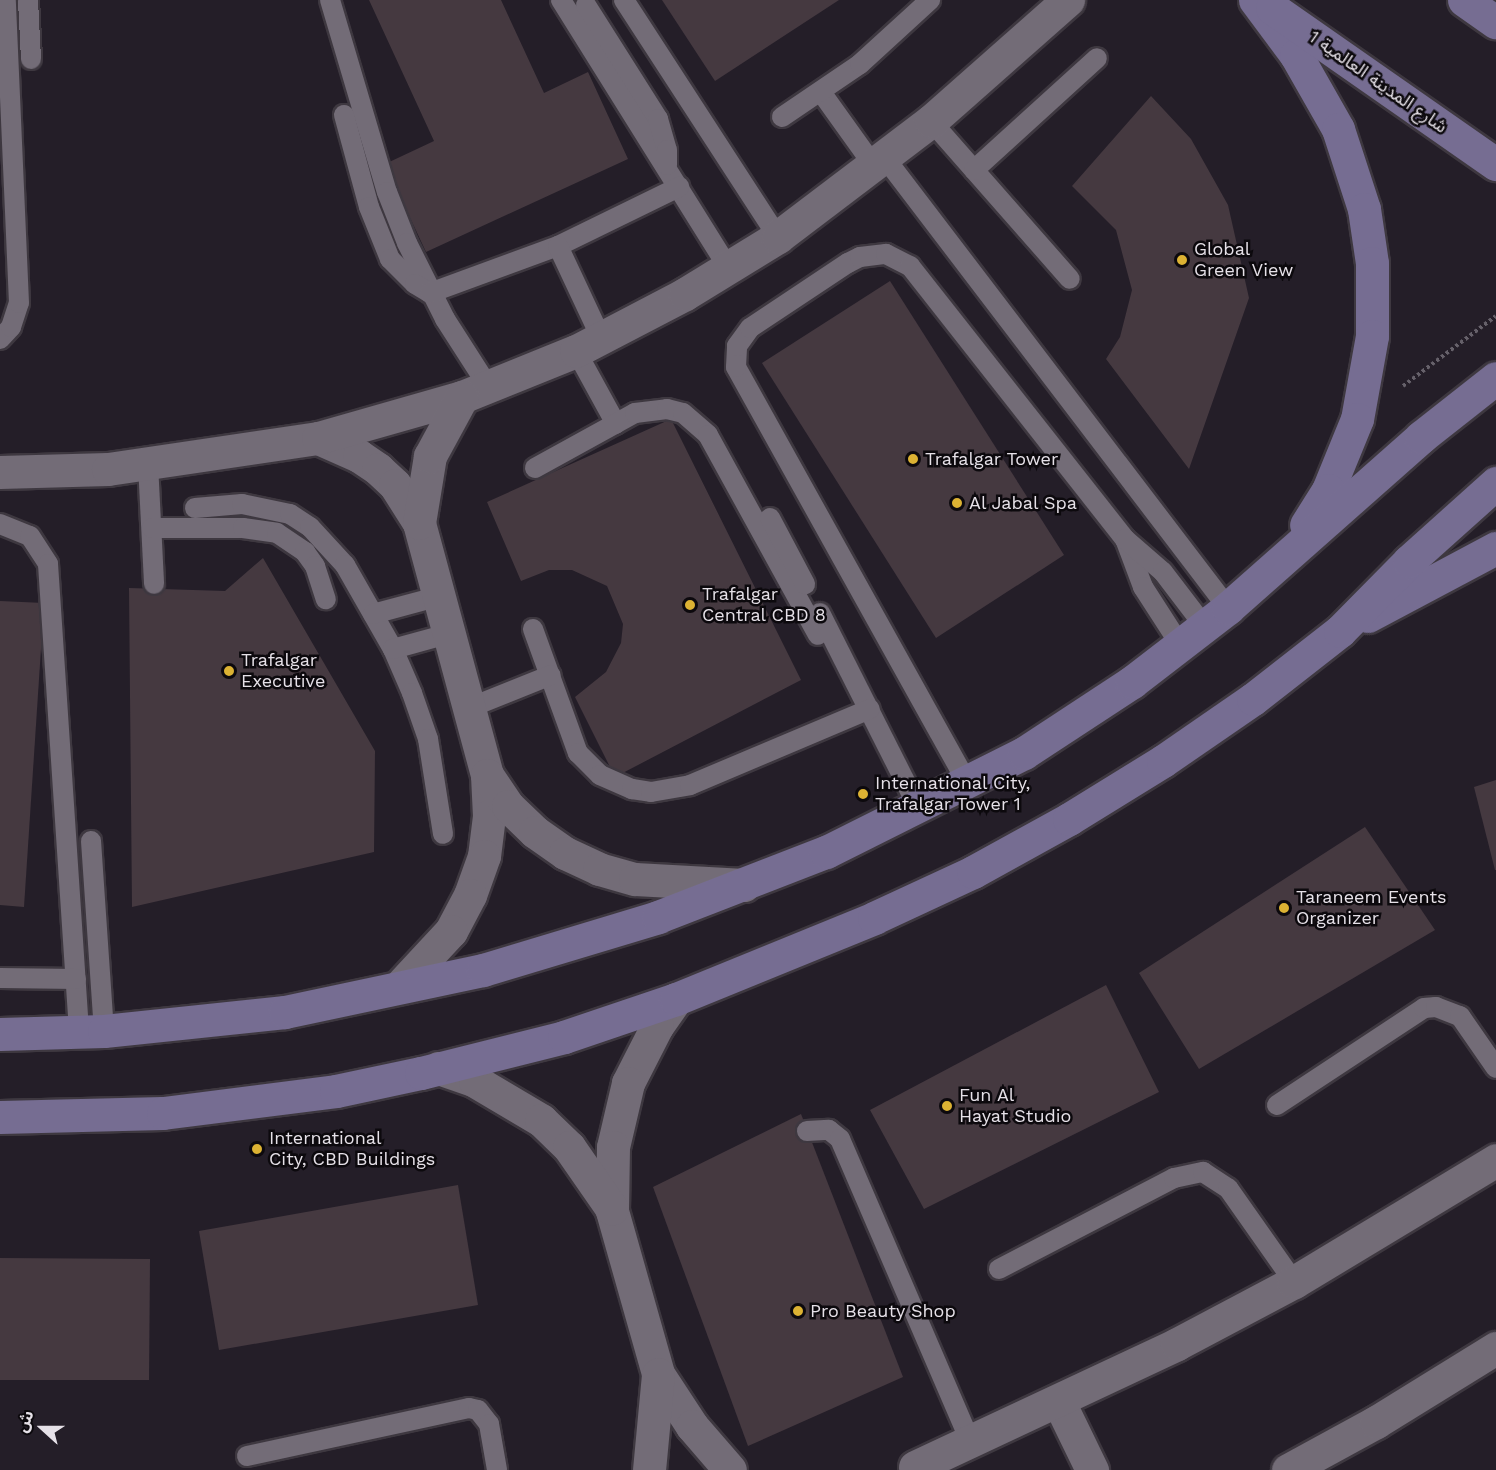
<!DOCTYPE html>
<meta charset="utf-8">
<style>
body{margin:0}
#map{position:relative;width:1496px;height:1470px;overflow:hidden;background:#241e28;font-family:"Work Sans","Noto Sans Arabic",sans-serif}
div>[style]{position:absolute}
.building>*{inset:0;background:#453940}
.path>*{height:4px;margin-top:-2px;transform-origin:0;background:repeating-linear-gradient(90deg,#66616a 0 3px,transparent 0 6px)}
.roads{filter:drop-shadow(2px 0 #3e3840) drop-shadow(-2px 0 #3e3840) drop-shadow(0 2px #3e3840) drop-shadow(0 -2px #3e3840)}
.lane>*{height:20px;margin:-10px;padding:0 10px;transform-origin:10px;border-radius:10px;background:#736c77}
.street>*{height:33px;margin:-16.5px;padding:0 16.5px;transform-origin:16.5px;border-radius:16.5px;background:#736c77}
.secondary>*{height:33px;margin:-16.5px;padding:0 16.5px;transform-origin:16.5px;border-radius:16.5px;background:#766d92}
.dots>*{width:16px;height:16px;translate:-50% -50%;box-sizing:border-box;border:3px solid #0c090d;border-radius:50%}
span{translate:-50% -50%;white-space:nowrap;text-align:center;line-height:1.15;-webkit-text-stroke:5px #0c090d;paint-order:stroke}
.street-label{font-size:18px;color:#e6e1e8}
.poi-label{font-size:18px;color:#e6e1e8}
.left{translate:0 -50%;text-align:left}
.north{position:absolute;left:12px;top:1398px;width:60px;height:60px;-webkit-text-stroke:4px #0c090d;paint-order:stroke;rotate:291deg;font-size:16px;font-weight:700;line-height:24px;text-align:center;color:#e6e1e8}
.north::after{content:'';display:block;margin:auto;width:21px;height:27px;background:#e6e1e8;clip-path:polygon(50% 0,100% 100%,50% 72%,0 100%)}
</style>
<div id="map">
<div class="building">
<i style="clip-path:polygon(369px 0,501px 0,544px 93px,588px 72px,628px 159px,426px 252px,385px 164px,434px 141px)"></i>
<i style="clip-path:polygon(662px 0,839px 0,715px 81px)"></i>
<i style="clip-path:polygon(1151px 96px,1191px 139px,1228px 205px,1249px 298px,1189px 469px,1106px 359px,1120px 337px,1132px 290px,1116px 230px,1072px 186px)"></i>
<i style="clip-path:polygon(890px 281px,1064px 555px,936px 638px,762px 363px)"></i>
<i style="clip-path:polygon(671px 419px,801px 680px,615px 777px,575px 697px,606px 672px,621px 643px,623px 624px,607px 586px,572px 570px,549px 570px,521px 581px,487px 502px)"></i>
<i style="clip-path:polygon(263px 558px,375px 751px,374px 852px,132px 907px,129px 588px,225px 591px)"></i>
<i style="clip-path:polygon(0 601px,44px 603px,24px 907px,0 905px)"></i>
<i style="clip-path:polygon(1496px 780px,1496px 870px,1495px 870px,1474px 787px)"></i>
<i style="clip-path:polygon(1365px 827px,1435px 930px,1199px 1069px,1139px 973px)"></i>
<i style="clip-path:polygon(1106px 985px,1159px 1092px,924px 1209px,870px 1110px)"></i>
<i style="clip-path:polygon(801px 1114px,903px 1377px,748px 1446px,653px 1187px)"></i>
<i style="clip-path:polygon(458px 1185px,478px 1305px,219px 1350px,199px 1231px)"></i>
<i style="clip-path:polygon(0 1258px,150px 1259px,149px 1380px,0 1380px)"></i>
</div>
<div class="path">
<i style="left:1403px;top:386px;width:116px;rotate:-37deg"></i>
</div>
<div class="roads">
<div class="lane">
<i style="left:28px;top:0;width:59px;rotate:87.1deg"></i>
<i style="left:330px;top:0;width:200px;rotate:73.5deg"></i>
<i style="left:387px;top:192px;width:55px;rotate:68.6deg"></i>
<i style="left:407px;top:243px;width:85px;rotate:63.4deg"></i>
<i style="left:445px;top:319px;width:80px;rotate:57.3deg"></i>
<i style="left:561px;top:0;width:315px;rotate:58deg"></i>
<i style="left:624px;top:0;width:283px;rotate:57deg"></i>
<i style="left:586px;top:5px;width:135px;rotate:57.7deg"></i>
<i style="left:658px;top:119px;width:32px;rotate:74deg"></i>
<i style="left:667px;top:150px;width:15px;rotate:90deg"></i>
<i style="left:821px;top:92px;width:91px;rotate:54.4deg"></i>
<i style="left:344px;top:115px;width:95px;rotate:74.8deg"></i>
<i style="left:369px;top:207px;width:56px;rotate:68deg"></i>
<i style="left:390px;top:259px;width:35px;rotate:45deg"></i>
<i style="left:415px;top:284px;width:17px;rotate:31deg"></i>
<i style="left:430px;top:293px;width:136px;rotate:-20.2deg"></i>
<i style="left:558px;top:246px;width:135px;rotate:-26deg"></i>
<i style="left:782px;top:117px;width:94px;rotate:-34.2deg"></i>
<i style="left:860px;top:64px;width:95px;rotate:-42.4deg"></i>
<i style="left:931px;top:121px;width:210px;rotate:48.7deg"></i>
<i style="left:885px;top:158px;width:566px;rotate:52.68deg"></i>
<i style="left:974px;top:170px;width:166px;rotate:-42.3deg"></i>
<i style="left:558px;top:246px;width:102px;rotate:64.9deg"></i>
<i style="left:0;top:339px;width:16px;rotate:-47deg"></i>
<i style="left:11px;top:327px;width:25px;rotate:-72deg"></i>
<i style="left:19px;top:303px;width:303px;rotate:-92.5deg"></i>
<i style="left:576px;top:351px;width:83px;rotate:61.3deg"></i>
<i style="left:148px;top:464px;width:120px;rotate:87.1deg"></i>
<i style="left:535px;top:468px;width:114px;rotate:-28.8deg"></i>
<i style="left:635px;top:413px;width:32px;rotate:-7deg"></i>
<i style="left:667px;top:409px;width:16px;rotate:14deg"></i>
<i style="left:683px;top:413px;width:33px;rotate:41deg"></i>
<i style="left:708px;top:435px;width:228px;rotate:61.2deg"></i>
<i style="left:195px;top:508px;width:47px;rotate:-4.9deg"></i>
<i style="left:242px;top:504px;width:49px;rotate:11.8deg"></i>
<i style="left:290px;top:514px;width:24px;rotate:33deg"></i>
<i style="left:310px;top:527px;width:52px;rotate:47.4deg"></i>
<i style="left:345px;top:565px;width:97px;rotate:60.3deg"></i>
<i style="left:393px;top:649px;width:48px;rotate:66.6deg"></i>
<i style="left:412px;top:693px;width:49px;rotate:70.8deg"></i>
<i style="left:428px;top:739px;width:96px;rotate:81deg"></i>
<i style="left:770px;top:518px;width:75px;rotate:62.1deg"></i>
<i style="left:0;top:524px;width:32px;rotate:22deg"></i>
<i style="left:30px;top:536px;width:33px;rotate:57deg"></i>
<i style="left:48px;top:564px;width:470px;rotate:86.2deg"></i>
<i style="left:152px;top:528px;width:91px"></i>
<i style="left:243px;top:528px;width:34px;rotate:8deg"></i>
<i style="left:277px;top:533px;width:34px;rotate:34deg"></i>
<i style="left:305px;top:552px;width:17px;rotate:54deg"></i>
<i style="left:315px;top:566px;width:35px;rotate:72deg"></i>
<i style="left:1125px;top:539px;width:51px;rotate:69.4deg"></i>
<i style="left:1143px;top:587px;width:70px;rotate:57.2deg"></i>
<i style="left:820px;top:613px;width:220px;rotate:63.2deg"></i>
<i style="left:373px;top:614px;width:65px;rotate:-15.1deg"></i>
<i style="left:533px;top:629px;width:132px;rotate:70.1deg"></i>
<i style="left:578px;top:753px;width:31px;rotate:45deg"></i>
<i style="left:600px;top:775px;width:35px;rotate:24deg"></i>
<i style="left:632px;top:789px;width:19px;rotate:9deg"></i>
<i style="left:651px;top:792px;width:40px;rotate:-10deg"></i>
<i style="left:690px;top:785px;width:195px;rotate:-22.9deg"></i>
<i style="left:393px;top:649px;width:57px;rotate:-15.3deg"></i>
<i style="left:469px;top:708px;width:88px;rotate:-21.9deg"></i>
<i style="left:968px;top:784px;width:477px;rotate:-119.1deg"></i>
<i style="left:736px;top:367px;width:21px;rotate:-87deg"></i>
<i style="left:737px;top:346px;width:22px;rotate:-54deg"></i>
<i style="left:750px;top:328px;width:118px;rotate:-33.6deg"></i>
<i style="left:848px;top:263px;width:13px;rotate:-27deg"></i>
<i style="left:860px;top:257px;width:26px;rotate:-7deg"></i>
<i style="left:886px;top:254px;width:27px;rotate:27deg"></i>
<i style="left:910px;top:266px;width:347px;rotate:51.8deg"></i>
<i style="left:1125px;top:539px;width:50px;rotate:41deg"></i>
<i style="left:1163px;top:572px;width:69px;rotate:52.6deg"></i>
<i style="left:91px;top:841px;width:190px;rotate:86.1deg"></i>
<i style="left:0;top:978px;width:76px;rotate:0.8deg"></i>
<i style="left:1277px;top:1105px;width:176px;rotate:-33.4deg"></i>
<i style="left:1424px;top:1008px;width:12px;rotate:-5deg"></i>
<i style="left:1436px;top:1007px;width:26px;rotate:21deg"></i>
<i style="left:1460px;top:1016px;width:63px;rotate:55.3deg"></i>
<i style="left:807px;top:1131px;width:22px;rotate:-3deg"></i>
<i style="left:829px;top:1130px;width:14px;rotate:39deg"></i>
<i style="left:840px;top:1139px;width:327px;rotate:66.7deg"></i>
<i style="left:999px;top:1269px;width:197px;rotate:-27.5deg"></i>
<i style="left:1174px;top:1178px;width:30px;rotate:-12deg"></i>
<i style="left:1203px;top:1172px;width:30px;rotate:33deg"></i>
<i style="left:1228px;top:1188px;width:115px;rotate:54.9deg"></i>
<i style="left:247px;top:1456px;width:227px;rotate:-12.2deg"></i>
<i style="left:469px;top:1408px;width:9px;rotate:13deg"></i>
<i style="left:478px;top:1410px;width:18px;rotate:52deg"></i>
<i style="left:489px;top:1424px;width:47px;rotate:80.1deg"></i>
</div>
<div class="street">
<i style="left:318px;top:438px;width:45px;rotate:23.7deg"></i>
<i style="left:359px;top:456px;width:23px;rotate:34deg"></i>
<i style="left:378px;top:469px;width:23px;rotate:43deg"></i>
<i style="left:395px;top:485px;width:45px;rotate:57.7deg"></i>
<i style="left:419px;top:523px;width:261px;rotate:74.9deg"></i>
<i style="left:487px;top:775px;width:41px;rotate:87.2deg"></i>
<i style="left:489px;top:816px;width:40px;rotate:97.1deg"></i>
<i style="left:484px;top:856px;width:41px;rotate:109.7deg"></i>
<i style="left:470px;top:895px;width:41px;rotate:117.8deg"></i>
<i style="left:451px;top:931px;width:76px;rotate:132.9deg"></i>
<i style="left:0;top:472px;width:108px;rotate:-1.6deg"></i>
<i style="left:108px;top:469px;width:212px;rotate:-8.4deg"></i>
<i style="left:318px;top:438px;width:150px;rotate:-15.9deg"></i>
<i style="left:462px;top:397px;width:123px;rotate:-22deg"></i>
<i style="left:576px;top:351px;width:123px;rotate:-27.6deg"></i>
<i style="left:685px;top:294px;width:109px;rotate:-31.5deg"></i>
<i style="left:778px;top:237px;width:192px;rotate:-37.2deg"></i>
<i style="left:931px;top:121px;width:183px;rotate:-41.5deg"></i>
<i style="left:419px;top:523px;width:68px;rotate:-80.7deg"></i>
<i style="left:430px;top:456px;width:67px;rotate:-61.5deg"></i>
<i style="left:487px;top:775px;width:37px;rotate:56deg"></i>
<i style="left:508px;top:806px;width:37px;rotate:44deg"></i>
<i style="left:535px;top:832px;width:37px;rotate:35deg"></i>
<i style="left:565px;top:853px;width:38px;rotate:25deg"></i>
<i style="left:599px;top:869px;width:37px;rotate:16deg"></i>
<i style="left:635px;top:879px;width:109px;rotate:3.2deg"></i>
<i style="left:676px;top:999px;width:33px;rotate:125deg"></i>
<i style="left:657px;top:1026px;width:64px;rotate:117deg"></i>
<i style="left:628px;top:1083px;width:66px;rotate:103.2deg"></i>
<i style="left:613px;top:1147px;width:64px;rotate:90.9deg"></i>
<i style="left:612px;top:1211px;width:169px;rotate:74.2deg"></i>
<i style="left:658px;top:1374px;width:62px;rotate:56.8deg"></i>
<i style="left:692px;top:1426px;width:58px;rotate:49.2deg"></i>
<i style="left:438px;top:1068px;width:39px;rotate:19deg"></i>
<i style="left:475px;top:1081px;width:77px;rotate:30.6deg"></i>
<i style="left:541px;top:1120px;width:39px;rotate:44deg"></i>
<i style="left:569px;top:1147px;width:75px;rotate:55.3deg"></i>
<i style="left:1059px;top:1402px;width:76px;rotate:64.1deg"></i>
<i style="left:915px;top:1467px;width:289px;rotate:-25.1deg"></i>
<i style="left:1177px;top:1344px;width:132px;rotate:-27.9deg"></i>
<i style="left:1294px;top:1282px;width:236px;rotate:-31.1deg"></i>
<i style="left:649px;top:1470px;width:96px;rotate:-84.6deg"></i>
<i style="left:1288px;top:1470px;width:100px;rotate:-28.6deg"></i>
<i style="left:1376px;top:1422px;width:141px;rotate:-31.7deg"></i>
</div>
<div class="secondary">
<i style="left:1255px;top:0;width:69px;rotate:53.3deg"></i>
<i style="left:1296px;top:55px;width:85px;rotate:60.4deg"></i>
<i style="left:1338px;top:129px;width:84px;rotate:72deg"></i>
<i style="left:1364px;top:209px;width:55px;rotate:81.6deg"></i>
<i style="left:1372px;top:263px;width:73px;rotate:90deg"></i>
<i style="left:1372px;top:336px;width:84px;rotate:100.2deg"></i>
<i style="left:1357px;top:419px;width:77px;rotate:112.2deg"></i>
<i style="left:1328px;top:490px;width:41px;rotate:122.2deg"></i>
<i style="left:1464px;top:0;width:39px;rotate:35deg"></i>
<i style="left:1272px;top:8px;width:273px;rotate:34.9deg"></i>
<i style="left:1368px;top:616px;width:145px;rotate:-28deg"></i>
<i style="left:0;top:1034px;width:104px;rotate:-1.7deg"></i>
<i style="left:104px;top:1031px;width:182px;rotate:-6deg"></i>
<i style="left:285px;top:1012px;width:202px;rotate:-12deg"></i>
<i style="left:483px;top:970px;width:183px;rotate:-16.8deg"></i>
<i style="left:658px;top:917px;width:180px;rotate:-21.2deg"></i>
<i style="left:826px;top:852px;width:221px;rotate:-26.6deg"></i>
<i style="left:1024px;top:753px;width:129px;rotate:-33.3deg"></i>
<i style="left:1132px;top:682px;width:121px;rotate:-37.6deg"></i>
<i style="left:1228px;top:608px;width:258px;rotate:-41.5deg"></i>
<i style="left:1421px;top:437px;width:95px;rotate:-38.2deg"></i>
<i style="left:0;top:1117px;width:163px;rotate:-1.4deg"></i>
<i style="left:163px;top:1113px;width:174px;rotate:-7.2deg"></i>
<i style="left:336px;top:1091px;width:87px;rotate:-12deg"></i>
<i style="left:421px;top:1073px;width:147px;rotate:-14.1deg"></i>
<i style="left:564px;top:1037px;width:118px;rotate:-18.7deg"></i>
<i style="left:676px;top:999px;width:214px;rotate:-22.2deg"></i>
<i style="left:874px;top:918px;width:109px;rotate:-24.9deg"></i>
<i style="left:973px;top:872px;width:110px;rotate:-28.9deg"></i>
<i style="left:1069px;top:819px;width:110px;rotate:-31.7deg"></i>
<i style="left:1163px;top:761px;width:109px;rotate:-34.6deg"></i>
<i style="left:1253px;top:699px;width:110px;rotate:-38deg"></i>
<i style="left:1340px;top:631px;width:98px;rotate:-45.4deg"></i>
<i style="left:1409px;top:561px;width:117px;rotate:-41.9deg"></i>
</div>
</div>
<div class="dots">
<i style="left:1182px;top:260px;background:#dcb233"></i>
<i style="left:913px;top:459px;background:#dcb233"></i>
<i style="left:957px;top:503px;background:#dcb233"></i>
<i style="left:690px;top:605px;background:#dcb233"></i>
<i style="left:229px;top:671px;background:#dcb233"></i>
<i style="left:863px;top:794px;background:#dcb233"></i>
<i style="left:1284px;top:908px;background:#dcb233"></i>
<i style="left:947px;top:1106px;background:#dcb233"></i>
<i style="left:257px;top:1149px;background:#dcb233"></i>
<i style="left:798px;top:1311px;background:#dcb233"></i>
</div>
<div class="street-label">
<span style="left:1378px;top:82px;rotate:35deg">شارع المدينة العالمية 1</span>
</div>
<div class="poi-label">
<span class="left" style="left:1194px;top:260px">Global<br>Green View</span>
<span class="left" style="left:925px;top:459px">Trafalgar Tower</span>
<span class="left" style="left:969px;top:503px">Al Jabal Spa</span>
<span class="left" style="left:702px;top:605px">Trafalgar<br>Central CBD 8</span>
<span class="left" style="left:241px;top:671px">Trafalgar<br>Executive</span>
<span class="left" style="left:875px;top:794px">International City,<br>Trafalgar Tower 1</span>
<span class="left" style="left:1296px;top:908px">Taraneem Events<br>Organizer</span>
<span class="left" style="left:959px;top:1106px">Fun Al<br>Hayat Studio</span>
<span class="left" style="left:269px;top:1149px">International<br>City, CBD Buildings</span>
<span class="left" style="left:810px;top:1311px">Pro Beauty Shop</span>
</div>
<div class="north">ش</div>
</div>
